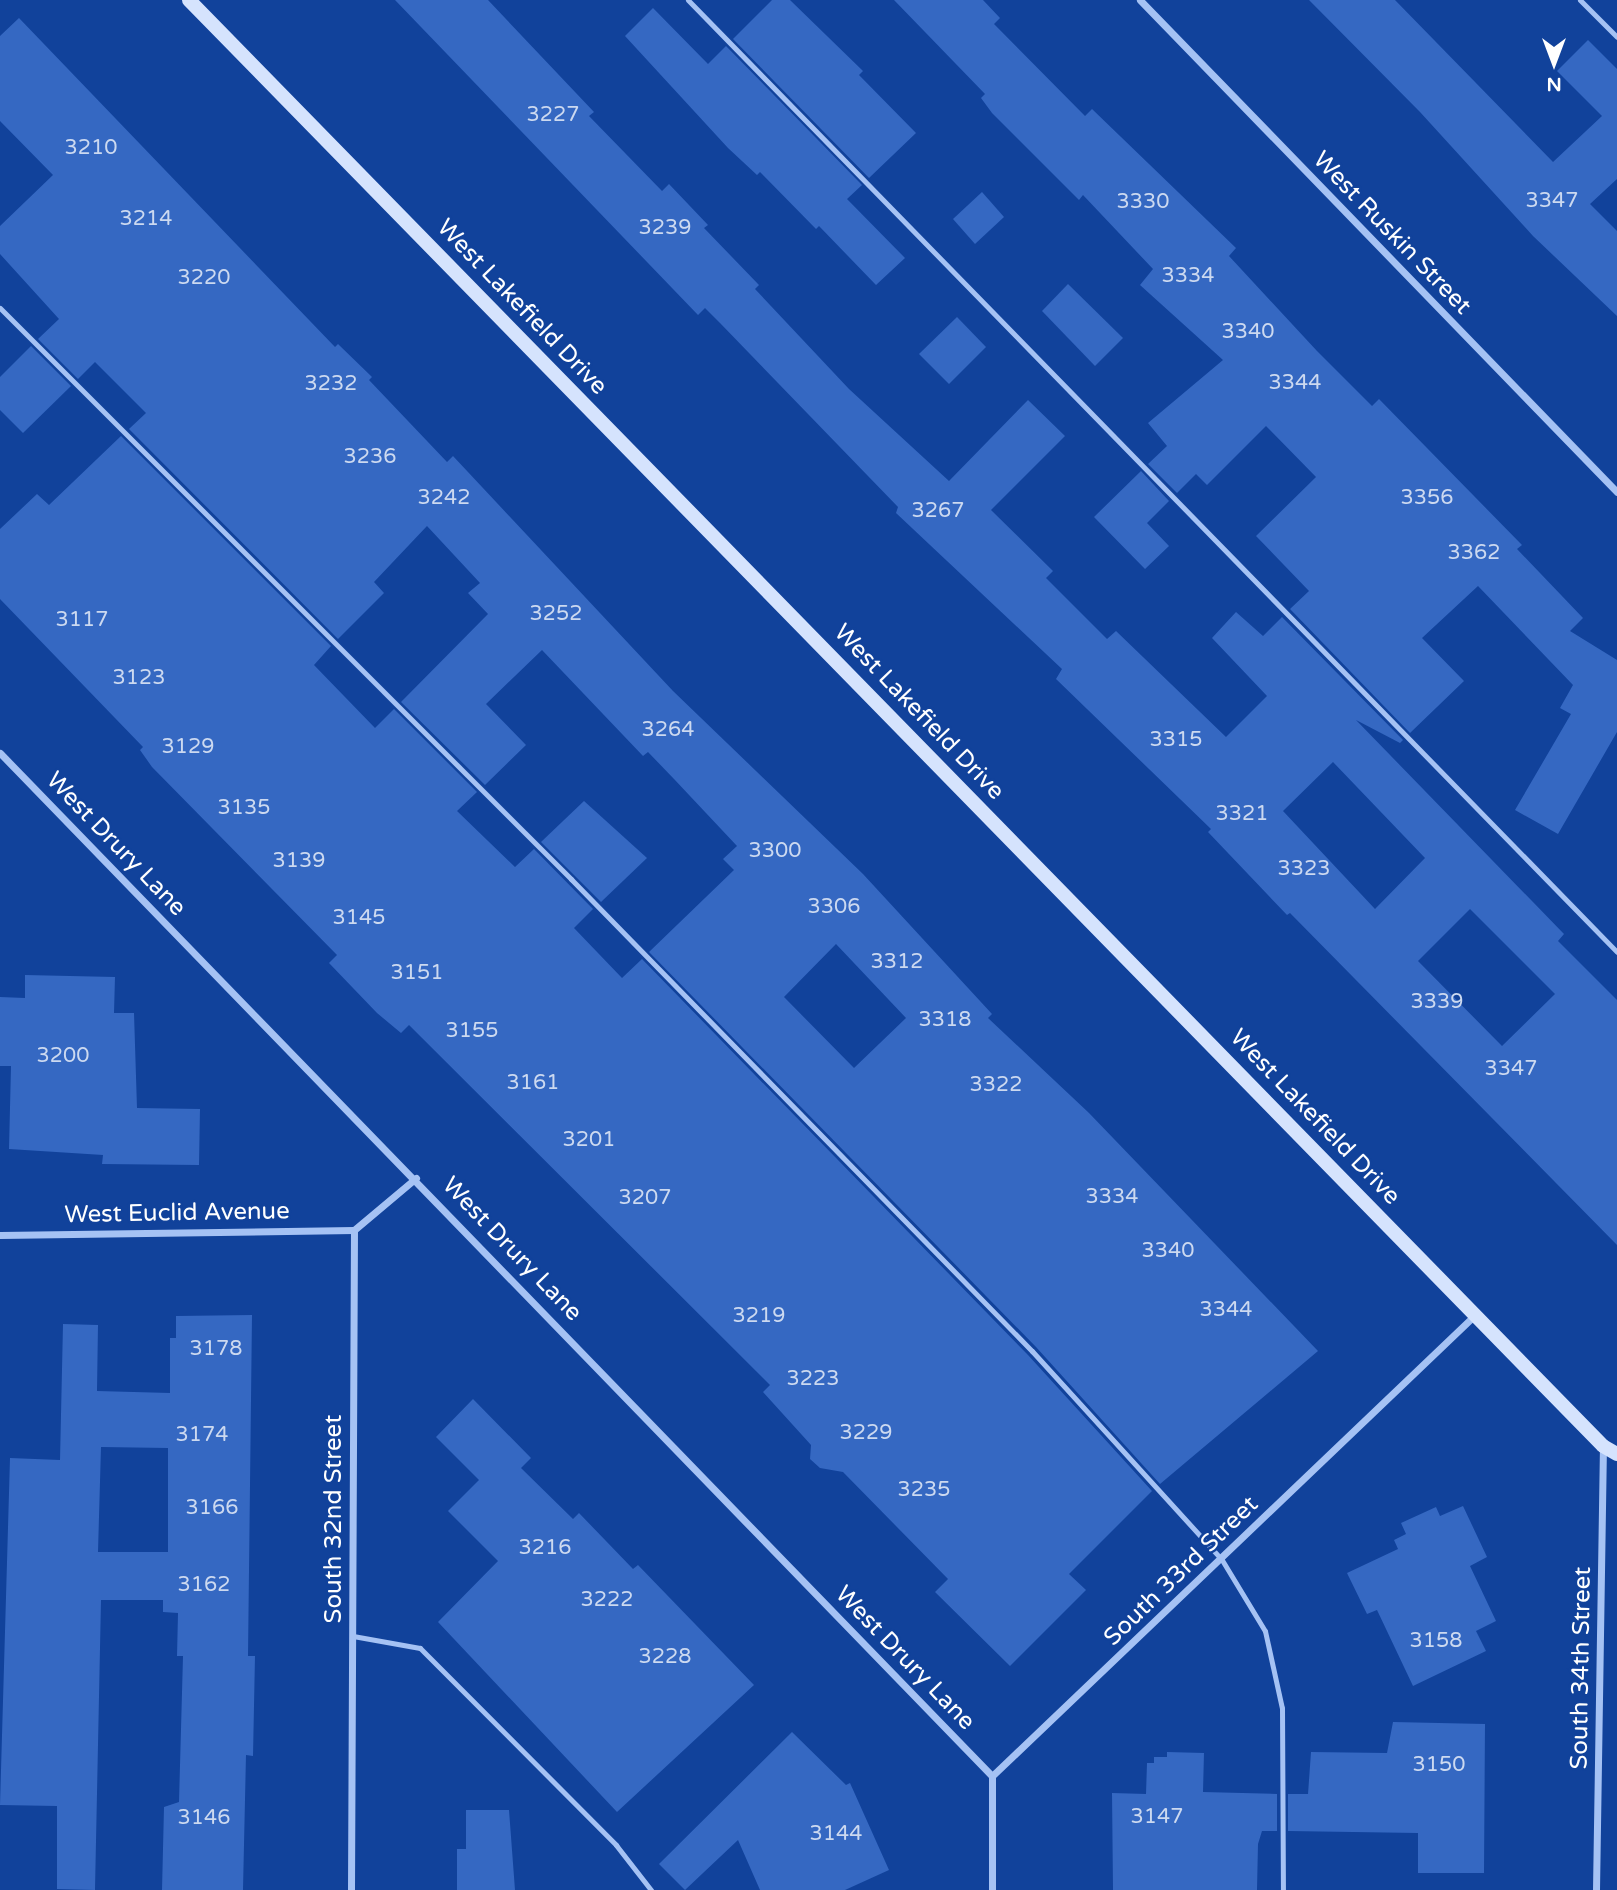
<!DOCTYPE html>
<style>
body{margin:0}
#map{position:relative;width:1617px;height:1890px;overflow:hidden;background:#11429b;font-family:"Varela Round",sans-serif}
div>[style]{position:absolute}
.building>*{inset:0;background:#3568c2}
.lane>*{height:5px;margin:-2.5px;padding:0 2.5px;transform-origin:2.5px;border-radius:2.5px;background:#a5c2f4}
.street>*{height:7px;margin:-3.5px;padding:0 3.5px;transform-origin:3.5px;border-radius:3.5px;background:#a5c2f4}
.secondary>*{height:14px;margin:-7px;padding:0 7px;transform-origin:7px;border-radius:7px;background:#d5e3fd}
span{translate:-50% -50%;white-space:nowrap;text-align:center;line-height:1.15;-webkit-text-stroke:5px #11429b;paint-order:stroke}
.number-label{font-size:21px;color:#ccd9f0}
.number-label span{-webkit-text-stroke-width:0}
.street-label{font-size:24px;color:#fff}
.north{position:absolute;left:1519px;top:28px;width:70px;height:70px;-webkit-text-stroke:5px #11429b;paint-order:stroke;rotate:180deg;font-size:19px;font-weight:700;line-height:28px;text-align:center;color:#fff}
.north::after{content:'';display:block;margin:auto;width:24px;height:32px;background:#fff;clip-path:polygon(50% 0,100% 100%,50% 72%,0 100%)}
</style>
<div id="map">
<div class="building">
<i style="clip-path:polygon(evenodd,395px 0,488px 0,594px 112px,589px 116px,662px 191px,669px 184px,708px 225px,704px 228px,759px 285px,755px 289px,849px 389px,949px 481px,1028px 400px,1065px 436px,991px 510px,1053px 571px,1046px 578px,1107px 639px,1116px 631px,1226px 737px,1267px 696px,1212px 638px,1236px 612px,1263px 636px,1282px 617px,1403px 740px,1400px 743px,1356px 720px,1564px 934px,1558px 941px,1617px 1000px,1617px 1245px,1290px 913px,1287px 915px,1208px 832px,1211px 829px,1056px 679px,1062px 669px,896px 513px,898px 507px,720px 323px,705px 308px,698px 315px,395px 0,1333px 762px,1425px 858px,1375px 909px,1283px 811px,1333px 762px,395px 0,1470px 909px,1555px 994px,1502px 1046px,1418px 961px,1470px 909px)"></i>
<i style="clip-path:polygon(772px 0,790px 0,863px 71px,859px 75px,916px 133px,869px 178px,733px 39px)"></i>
<i style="clip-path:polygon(894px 0,983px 0,1000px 18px,994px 24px,1085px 116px,1092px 109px,1236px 248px,1229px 256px,1317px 351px,1372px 406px,1379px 399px,1522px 545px,1517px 549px,1583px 618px,1570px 631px,1617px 660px,1617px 732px,1558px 834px,1515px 810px,1571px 714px,1560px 708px,1573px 685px,1478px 586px,1422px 638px,1464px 681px,1410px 733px,1290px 609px,1309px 591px,1256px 536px,1316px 477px,1266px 426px,1207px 485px,1196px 474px,1177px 493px,1148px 464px,1167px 446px,1148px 423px,1223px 360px,1140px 285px,1153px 269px,1083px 195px,1079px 200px,992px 113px,981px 98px,985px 94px)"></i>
<i style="clip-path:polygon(1309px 0,1395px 0,1553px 162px,1602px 116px,1557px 71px,1588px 40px,1617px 69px,1617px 179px,1590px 204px,1617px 231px,1617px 316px,1533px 236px,1420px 112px)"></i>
<i style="clip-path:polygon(653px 8px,708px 64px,726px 46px,862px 185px,847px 199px,905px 258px,876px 285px,819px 226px,816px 229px,760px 172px,757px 175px,728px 148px,625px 36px)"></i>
<i style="clip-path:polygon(evenodd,19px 18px,335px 347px,338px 344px,372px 377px,369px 380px,447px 462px,453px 456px,673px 691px,863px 874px,992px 1014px,988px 1018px,1089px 1113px,1318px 1351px,1160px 1484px,1036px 1347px,649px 952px,734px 870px,723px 859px,737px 846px,674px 779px,648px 752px,643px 756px,542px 650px,486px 704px,526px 745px,485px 785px,401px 702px,488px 614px,468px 593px,480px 583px,427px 526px,374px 582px,384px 593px,338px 639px,129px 429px,146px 413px,95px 362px,78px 379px,38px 339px,59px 319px,0 254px,0 226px,53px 175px,0 121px,0 36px,19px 18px,836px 944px,906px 1018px,854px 1068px,784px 997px,836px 944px)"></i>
<i style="clip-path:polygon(982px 192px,1004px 217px,975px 244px,953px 219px)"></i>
<i style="clip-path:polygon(1068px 284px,1123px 338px,1095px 366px,1042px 311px)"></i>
<i style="clip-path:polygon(957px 317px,986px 347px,949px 384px,919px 354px)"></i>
<i style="clip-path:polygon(31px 346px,71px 386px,23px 433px,0 410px,0 377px)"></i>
<i style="clip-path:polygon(121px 436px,331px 646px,314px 665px,375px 728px,394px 709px,477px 792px,457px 811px,515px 867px,534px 849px,593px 909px,574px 928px,622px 978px,642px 959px,1028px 1355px,1152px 1491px,1069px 1574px,1086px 1590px,1010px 1666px,935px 1592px,948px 1579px,843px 1472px,820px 1468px,810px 1459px,811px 1445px,763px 1392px,770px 1385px,409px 1025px,401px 1033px,377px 1013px,329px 963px,337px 955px,152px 767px,140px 750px,143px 747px,0 599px,0 529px,37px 494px,49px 505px)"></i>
<i style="clip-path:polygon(1141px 471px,1169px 501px,1147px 523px,1169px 546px,1145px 569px,1094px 517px)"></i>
<i style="clip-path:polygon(584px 801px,647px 858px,601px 902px,541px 842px)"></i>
<i style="clip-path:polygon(25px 975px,115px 977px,114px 1013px,134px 1013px,137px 1108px,200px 1109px,199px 1165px,102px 1164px,103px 1155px,9px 1149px,11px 1066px,0 1066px,0 997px,25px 998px)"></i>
<i style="clip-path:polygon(evenodd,252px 1315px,248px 1656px,255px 1656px,253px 1756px,246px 1755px,243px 1890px,162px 1890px,164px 1807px,179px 1802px,183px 1656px,177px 1656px,178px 1613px,163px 1612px,163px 1600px,101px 1600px,95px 1890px,57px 1889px,57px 1806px,0 1805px,10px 1458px,60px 1460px,63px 1324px,98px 1325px,97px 1391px,170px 1393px,170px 1338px,176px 1338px,176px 1316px,252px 1315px,101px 1447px,168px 1448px,168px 1552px,98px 1552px,101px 1447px)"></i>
<i style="clip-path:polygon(473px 1399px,531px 1458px,521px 1468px,573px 1519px,579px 1513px,633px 1569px,638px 1565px,754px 1685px,617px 1812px,438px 1622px,498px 1561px,448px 1511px,479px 1480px,436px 1437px)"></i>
<i style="clip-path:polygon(1463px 1506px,1487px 1557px,1470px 1566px,1496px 1621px,1476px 1631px,1486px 1651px,1413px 1686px,1377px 1610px,1367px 1614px,1347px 1573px,1398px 1549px,1394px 1540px,1406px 1534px,1401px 1523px,1436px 1507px,1440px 1516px)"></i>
<i style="clip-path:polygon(1393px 1722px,1485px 1724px,1484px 1873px,1418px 1873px,1418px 1833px,1288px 1831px,1288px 1794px,1308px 1794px,1311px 1752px,1387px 1753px)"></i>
<i style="clip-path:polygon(792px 1732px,846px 1785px,850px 1783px,889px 1870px,845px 1890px,760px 1890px,738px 1840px,685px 1890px,659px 1864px)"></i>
<i style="clip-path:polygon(1167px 1752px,1204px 1753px,1203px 1792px,1277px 1794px,1277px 1831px,1262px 1831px,1258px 1844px,1257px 1890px,1113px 1890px,1112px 1793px,1146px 1794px,1147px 1763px,1154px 1763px,1154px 1757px,1167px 1757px)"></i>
<i style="clip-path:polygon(466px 1810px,509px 1810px,515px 1890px,457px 1890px,457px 1849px,466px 1849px)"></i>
</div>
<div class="lane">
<i style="left:688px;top:0;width:1330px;rotate:45.7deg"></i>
<i style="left:1580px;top:0;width:52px;rotate:45deg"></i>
<i style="left:0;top:308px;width:808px;rotate:45deg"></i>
<i style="left:571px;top:879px;width:660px;rotate:45.68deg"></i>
<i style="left:1032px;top:1351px;width:282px;rotate:47.7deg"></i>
<i style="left:1222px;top:1560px;width:83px;rotate:58.8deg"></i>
<i style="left:1265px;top:1631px;width:79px;rotate:77.6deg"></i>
<i style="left:1282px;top:1708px;width:182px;rotate:89.7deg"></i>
<i style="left:353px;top:1636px;width:68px;rotate:10.2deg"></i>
<i style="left:420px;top:1648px;width:278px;rotate:45.1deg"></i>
<i style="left:616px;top:1845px;width:57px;rotate:52.1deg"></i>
</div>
<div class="street">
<i style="left:1140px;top:0;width:685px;rotate:45.89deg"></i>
<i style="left:0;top:753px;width:1425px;rotate:45.88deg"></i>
<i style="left:0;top:1235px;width:354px;rotate:-0.8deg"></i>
<i style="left:351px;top:1890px;width:660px;rotate:-89.74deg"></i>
<i style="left:354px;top:1230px;width:81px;rotate:-40deg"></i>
<i style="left:992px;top:1890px;width:114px;rotate:-90deg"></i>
<i style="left:992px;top:1776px;width:669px;rotate:-43.67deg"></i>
<i style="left:1596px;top:1890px;width:444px;rotate:-89.1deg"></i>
</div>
<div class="secondary">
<i style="left:189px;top:0;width:2022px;rotate:45.64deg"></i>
<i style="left:1603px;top:1446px;width:16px;rotate:30deg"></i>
</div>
<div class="number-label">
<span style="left:553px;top:115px">3227</span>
<span style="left:91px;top:148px">3210</span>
<span style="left:1552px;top:201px">3347</span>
<span style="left:1143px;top:202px">3330</span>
<span style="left:146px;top:219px">3214</span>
<span style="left:665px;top:228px">3239</span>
<span style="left:1188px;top:276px">3334</span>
<span style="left:204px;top:278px">3220</span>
<span style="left:1248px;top:332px">3340</span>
<span style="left:1295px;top:383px">3344</span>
<span style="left:331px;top:384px">3232</span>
<span style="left:370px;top:457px">3236</span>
<span style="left:444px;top:498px">3242</span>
<span style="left:1427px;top:498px">3356</span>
<span style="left:938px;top:511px">3267</span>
<span style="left:1474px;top:553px">3362</span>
<span style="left:556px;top:614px">3252</span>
<span style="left:82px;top:620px">3117</span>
<span style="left:139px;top:678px">3123</span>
<span style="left:668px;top:730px">3264</span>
<span style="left:1176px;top:740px">3315</span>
<span style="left:188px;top:747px">3129</span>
<span style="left:244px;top:808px">3135</span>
<span style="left:1242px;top:814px">3321</span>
<span style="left:775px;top:851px">3300</span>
<span style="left:299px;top:861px">3139</span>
<span style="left:1304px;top:869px">3323</span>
<span style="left:834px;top:907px">3306</span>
<span style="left:359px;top:918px">3145</span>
<span style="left:897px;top:962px">3312</span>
<span style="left:417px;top:973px">3151</span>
<span style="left:1437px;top:1002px">3339</span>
<span style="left:945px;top:1020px">3318</span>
<span style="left:472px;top:1031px">3155</span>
<span style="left:63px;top:1056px">3200</span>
<span style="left:1511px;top:1069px">3347</span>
<span style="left:533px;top:1083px">3161</span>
<span style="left:996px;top:1085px">3322</span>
<span style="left:589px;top:1140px">3201</span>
<span style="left:1112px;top:1197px">3334</span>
<span style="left:645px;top:1198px">3207</span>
<span style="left:1168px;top:1251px">3340</span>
<span style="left:1226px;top:1310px">3344</span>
<span style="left:759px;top:1316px">3219</span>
<span style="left:216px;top:1349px">3178</span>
<span style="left:813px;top:1379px">3223</span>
<span style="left:866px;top:1433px">3229</span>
<span style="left:202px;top:1435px">3174</span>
<span style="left:924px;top:1490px">3235</span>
<span style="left:212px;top:1508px">3166</span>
<span style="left:545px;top:1548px">3216</span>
<span style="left:204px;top:1585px">3162</span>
<span style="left:607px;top:1600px">3222</span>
<span style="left:1436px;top:1641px">3158</span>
<span style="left:665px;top:1657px">3228</span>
<span style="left:1439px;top:1765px">3150</span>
<span style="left:1157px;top:1817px">3147</span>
<span style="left:204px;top:1818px">3146</span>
<span style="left:836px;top:1834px">3144</span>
</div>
<div class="street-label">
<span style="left:1392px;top:233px;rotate:46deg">West Ruskin Street</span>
<span style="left:522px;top:307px;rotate:46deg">West Lakefield Drive</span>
<span style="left:919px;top:712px;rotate:46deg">West Lakefield Drive</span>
<span style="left:116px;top:844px;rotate:46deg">West Drury Lane</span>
<span style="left:1315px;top:1117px;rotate:46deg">West Lakefield Drive</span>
<span style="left:177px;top:1213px;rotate:-1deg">West Euclid Avenue</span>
<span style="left:512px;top:1249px;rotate:46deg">West Drury Lane</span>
<span style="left:334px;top:1519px;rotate:-90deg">South 32nd Street</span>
<span style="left:1181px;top:1571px;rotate:-44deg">South 33rd Street</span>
<span style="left:905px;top:1658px;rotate:46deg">West Drury Lane</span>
<span style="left:1581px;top:1668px;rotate:-89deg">South 34th Street</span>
</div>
<div class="north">N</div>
</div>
